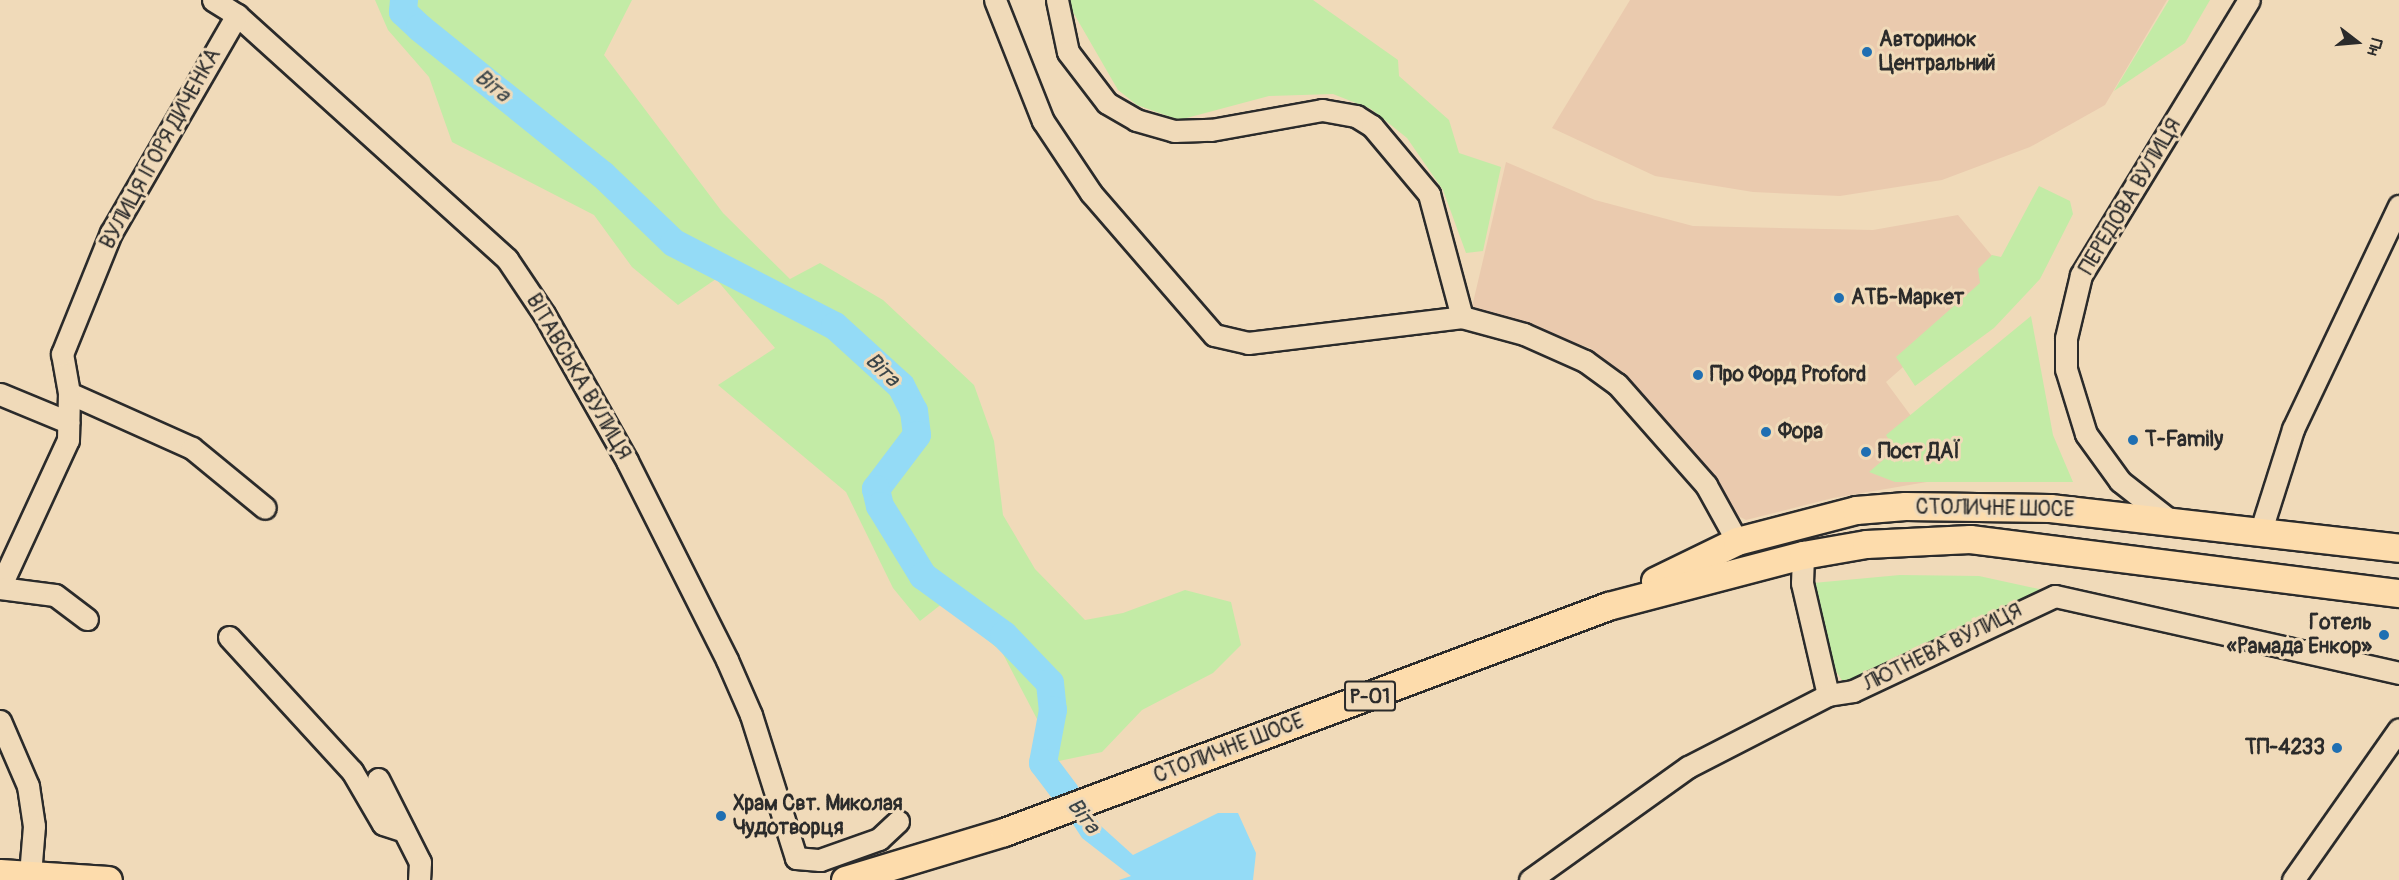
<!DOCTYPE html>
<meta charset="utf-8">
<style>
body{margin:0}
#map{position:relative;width:2399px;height:880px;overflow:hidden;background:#f0dab9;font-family:Pangolin,sans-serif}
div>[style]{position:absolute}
.built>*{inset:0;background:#eacaae}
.green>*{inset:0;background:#c3eba6}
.water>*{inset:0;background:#94dbf6}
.river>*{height:28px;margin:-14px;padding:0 14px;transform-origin:14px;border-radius:14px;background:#94dbf6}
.roads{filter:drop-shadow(2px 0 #2b2b2b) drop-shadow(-2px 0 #2b2b2b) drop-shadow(0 2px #2b2b2b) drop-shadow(0 -2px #2b2b2b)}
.minor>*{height:21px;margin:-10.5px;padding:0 10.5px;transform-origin:10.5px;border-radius:10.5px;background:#f0dab9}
.major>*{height:27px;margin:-13.5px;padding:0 13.5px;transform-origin:13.5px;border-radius:13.5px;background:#fddcac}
.dots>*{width:16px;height:16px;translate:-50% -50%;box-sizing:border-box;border:3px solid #f0dab9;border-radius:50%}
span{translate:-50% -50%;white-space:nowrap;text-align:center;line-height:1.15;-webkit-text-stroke:6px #f0dab9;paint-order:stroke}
.shield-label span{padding:2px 4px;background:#f0dab9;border:2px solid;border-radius:4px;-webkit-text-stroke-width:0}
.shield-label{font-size:20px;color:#2b2b2b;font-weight:700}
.poi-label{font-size:21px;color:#2b2b2b;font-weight:700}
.left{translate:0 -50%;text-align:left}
.right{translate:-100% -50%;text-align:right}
.street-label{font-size:21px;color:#2b2b2b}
.water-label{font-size:22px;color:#3b4549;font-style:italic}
.north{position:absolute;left:2327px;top:12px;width:60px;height:60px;-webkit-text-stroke:4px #f0dab9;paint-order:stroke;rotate:106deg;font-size:16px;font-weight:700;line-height:24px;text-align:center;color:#2b2b2b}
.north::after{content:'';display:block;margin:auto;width:21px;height:27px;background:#2b2b2b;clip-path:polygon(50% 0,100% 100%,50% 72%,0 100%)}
</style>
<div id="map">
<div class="built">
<i style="clip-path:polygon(1630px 0,2167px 0,2105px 105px,2030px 147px,1942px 180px,1840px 196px,1753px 192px,1655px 176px,1552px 128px)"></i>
<i style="clip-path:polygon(1506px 162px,1595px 200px,1693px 226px,1873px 230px,1958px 215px,2008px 275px,1886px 382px,1956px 477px,1833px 498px,1746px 520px,1734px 514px,1677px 432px,1590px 348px,1472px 307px)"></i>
</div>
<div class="green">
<i style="clip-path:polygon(375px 0,632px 0,604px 55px,723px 213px,790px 279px,820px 263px,883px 300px,974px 385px,994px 441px,1003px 515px,1035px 569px,1085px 620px,1123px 613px,1185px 590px,1231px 602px,1241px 645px,1213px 673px,1142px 710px,1102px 752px,1035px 766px,1037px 719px,1002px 652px,943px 603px,920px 621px,893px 588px,846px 492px,718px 385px,775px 348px,716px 279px,678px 305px,632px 267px,594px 215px,452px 142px,429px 77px,388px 30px)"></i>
<i style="clip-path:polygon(1066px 0,1313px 0,1398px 60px,1399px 76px,1449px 120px,1459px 153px,1501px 167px,1483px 251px,1466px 253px,1443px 190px,1407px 138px,1371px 109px,1333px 94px,1269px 96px,1179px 120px,1137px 105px,1118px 90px)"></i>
<i style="clip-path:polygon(2169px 0,2210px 0,2185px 43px,2114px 91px)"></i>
<i style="clip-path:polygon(2039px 186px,2070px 201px,2073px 214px,2040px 279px,1994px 328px,1915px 386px,1896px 357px,1980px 283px,1978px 269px,1992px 255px,2001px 257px)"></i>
<i style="clip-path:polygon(2031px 316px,2053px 435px,2073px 482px,1895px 482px,1869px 472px,1895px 450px,1886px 435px)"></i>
<i style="clip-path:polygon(1900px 575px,1979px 576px,2053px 592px,1872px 684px,1843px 682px,1828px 659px,1813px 583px)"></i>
</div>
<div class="water">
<i style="clip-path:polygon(1053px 763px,1102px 827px,1133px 855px,1218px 813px,1238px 813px,1256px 853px,1253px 880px,1119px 880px,1131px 876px,1082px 838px,1035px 766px)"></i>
</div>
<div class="river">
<i style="left:404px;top:0;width:12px;rotate:95deg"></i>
<i style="left:403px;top:12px;width:23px;rotate:43deg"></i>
<i style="left:420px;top:28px;width:235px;rotate:38.8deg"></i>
<i style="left:603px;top:175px;width:98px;rotate:43.8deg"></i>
<i style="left:674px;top:243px;width:181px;rotate:27.3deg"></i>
<i style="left:835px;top:326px;width:89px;rotate:42.3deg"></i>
<i style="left:901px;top:386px;width:28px;rotate:63deg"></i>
<i style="left:914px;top:411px;width:24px;rotate:83deg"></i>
<i style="left:917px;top:435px;width:68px;rotate:127.2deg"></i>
<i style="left:876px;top:489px;width:17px;rotate:77deg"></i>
<i style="left:880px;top:506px;width:82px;rotate:58.4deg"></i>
<i style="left:923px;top:576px;width:100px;rotate:36.1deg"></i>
<i style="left:1004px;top:635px;width:66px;rotate:46.2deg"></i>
<i style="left:1050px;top:683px;width:27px;rotate:84deg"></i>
<i style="left:1053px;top:710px;width:54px;rotate:100.7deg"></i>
<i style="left:1043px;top:763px;width:38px;rotate:53deg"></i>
</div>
<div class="roads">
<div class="minor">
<i style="left:213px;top:0;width:28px;rotate:32deg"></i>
<i style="left:237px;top:15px;width:364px;rotate:42.1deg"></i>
<i style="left:507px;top:259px;width:66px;rotate:56.1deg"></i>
<i style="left:544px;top:314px;width:169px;rotate:60.5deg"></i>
<i style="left:627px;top:461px;width:223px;rotate:63.3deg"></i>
<i style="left:727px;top:660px;width:60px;rotate:66.4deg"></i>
<i style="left:751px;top:715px;width:150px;rotate:72.5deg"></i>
<i style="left:796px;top:858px;width:24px;rotate:5deg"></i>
<i style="left:820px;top:860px;width:63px;rotate:-19.6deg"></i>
<i style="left:879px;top:839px;width:26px;rotate:-43deg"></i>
<i style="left:995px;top:0;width:130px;rotate:68.4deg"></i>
<i style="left:1043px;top:121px;width:87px;rotate:56.3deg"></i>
<i style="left:1091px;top:193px;width:188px;rotate:49.1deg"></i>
<i style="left:1214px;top:335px;width:35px;rotate:13deg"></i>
<i style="left:1248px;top:343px;width:216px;rotate:-6.9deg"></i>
<i style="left:1462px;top:317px;width:64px;rotate:15.3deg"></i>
<i style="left:1524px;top:334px;width:67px;rotate:23.9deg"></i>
<i style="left:1585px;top:361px;width:39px;rotate:36deg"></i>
<i style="left:1617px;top:384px;width:135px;rotate:48.6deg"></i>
<i style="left:1706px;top:485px;width:64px;rotate:61deg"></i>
<i style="left:1057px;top:0;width:53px;rotate:78.1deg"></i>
<i style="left:1068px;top:52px;width:64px;rotate:52.6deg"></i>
<i style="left:1107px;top:103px;width:34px;rotate:30deg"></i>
<i style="left:1136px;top:120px;width:40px;rotate:16deg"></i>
<i style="left:1174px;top:131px;width:37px;rotate:-2deg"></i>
<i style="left:1211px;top:130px;width:113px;rotate:-10.2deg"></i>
<i style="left:1322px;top:110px;width:35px;rotate:10deg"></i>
<i style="left:1356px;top:116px;width:19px;rotate:32deg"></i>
<i style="left:1372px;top:126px;width:89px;rotate:50deg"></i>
<i style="left:1429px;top:194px;width:127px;rotate:75deg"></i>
<i style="left:69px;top:393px;width:135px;rotate:24.1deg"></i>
<i style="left:192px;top:448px;width:94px;rotate:39.4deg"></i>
<i style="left:0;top:394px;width:74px;rotate:22.4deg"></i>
<i style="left:2167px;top:518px;width:60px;rotate:-141.8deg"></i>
<i style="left:2120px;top:481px;width:58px;rotate:-125.9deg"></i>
<i style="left:2086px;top:434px;width:68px;rotate:-107.1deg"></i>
<i style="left:2066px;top:369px;width:31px;rotate:-90deg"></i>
<i style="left:2066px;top:338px;width:65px;rotate:-76.6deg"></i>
<i style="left:2081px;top:275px;width:322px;rotate:-58.6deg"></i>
<i style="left:2261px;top:530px;width:106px;rotate:-72.4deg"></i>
<i style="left:2293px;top:429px;width:247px;rotate:-64.6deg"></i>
<i style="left:1803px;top:555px;width:28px;rotate:92deg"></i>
<i style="left:1802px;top:583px;width:115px;rotate:76.9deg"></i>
<i style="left:0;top:587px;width:162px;rotate:-65.2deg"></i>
<i style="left:68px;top:440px;width:47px;rotate:-88.8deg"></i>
<i style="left:69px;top:393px;width:40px;rotate:-100deg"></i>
<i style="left:62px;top:354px;width:131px;rotate:-68deg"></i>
<i style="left:111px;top:233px;width:252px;rotate:-60deg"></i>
<i style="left:0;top:588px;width:55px;rotate:7.3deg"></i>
<i style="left:55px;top:595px;width:40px;rotate:37deg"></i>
<i style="left:229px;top:637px;width:182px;rotate:47.5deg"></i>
<i style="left:352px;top:771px;width:61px;rotate:59.7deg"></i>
<i style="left:383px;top:824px;width:22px;rotate:18deg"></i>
<i style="left:0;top:721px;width:71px;rotate:66.7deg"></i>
<i style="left:28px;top:786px;width:40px;rotate:81.5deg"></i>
<i style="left:34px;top:826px;width:49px;rotate:94.7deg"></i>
<i style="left:378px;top:779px;width:93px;rotate:63.2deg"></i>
<i style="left:420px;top:862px;width:18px;rotate:93deg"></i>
<i style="left:1530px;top:880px;width:194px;rotate:-35.6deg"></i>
<i style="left:1688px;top:767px;width:157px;rotate:-27.2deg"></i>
<i style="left:1828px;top:695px;width:25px;rotate:-9deg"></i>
<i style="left:1853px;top:691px;width:223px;rotate:-25.2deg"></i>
<i style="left:2055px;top:596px;width:353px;rotate:12.6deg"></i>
<i style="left:2293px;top:880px;width:184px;rotate:-54.9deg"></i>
</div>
<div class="major">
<i style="left:1655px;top:581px;width:91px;rotate:-26deg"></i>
<i style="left:1737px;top:541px;width:123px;rotate:-14.6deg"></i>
<i style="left:1856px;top:510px;width:49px;rotate:-4.7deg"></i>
<i style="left:1905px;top:506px;width:145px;rotate:0.8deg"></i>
<i style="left:2050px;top:508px;width:351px;rotate:6.5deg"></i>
<i style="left:0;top:873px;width:108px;rotate:3.7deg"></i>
<i style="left:845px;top:880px;width:166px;rotate:-16.8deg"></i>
<i style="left:1004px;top:832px;width:645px;rotate:-20.51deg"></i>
<i style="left:1608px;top:606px;width:202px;rotate:-14.7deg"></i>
<i style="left:1803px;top:555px;width:64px;rotate:-9.9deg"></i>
<i style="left:1866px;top:544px;width:104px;rotate:-2.8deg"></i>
<i style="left:1970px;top:539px;width:432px;rotate:7.2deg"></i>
</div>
</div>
<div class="dots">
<i style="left:1867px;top:52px;background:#1f6fb2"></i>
<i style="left:1839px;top:298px;background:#1f6fb2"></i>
<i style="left:1698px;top:375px;background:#1f6fb2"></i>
<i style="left:1766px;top:432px;background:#1f6fb2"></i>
<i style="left:2133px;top:440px;background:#1f6fb2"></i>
<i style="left:1866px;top:452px;background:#1f6fb2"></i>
<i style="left:2384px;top:635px;background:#1f6fb2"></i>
<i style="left:2337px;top:748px;background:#1f6fb2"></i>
<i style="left:721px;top:816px;background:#1f6fb2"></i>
</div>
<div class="shield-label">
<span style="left:1370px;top:696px">Р-01</span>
</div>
<div class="poi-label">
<span class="left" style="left:1879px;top:52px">Авторинок<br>Центральний</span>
<span class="left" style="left:1851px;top:298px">АТБ-Маркет</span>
<span class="left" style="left:1710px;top:375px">Про Форд Proford</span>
<span class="left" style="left:1778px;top:432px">Фора</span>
<span class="left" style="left:2145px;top:440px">T-Family</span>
<span class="left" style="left:1878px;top:452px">Пост ДАЇ</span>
<span class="right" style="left:2372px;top:635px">Готель<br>«Рамада Енкор»</span>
<span class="right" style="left:2325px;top:748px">ТП-4233</span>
<span class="left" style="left:733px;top:816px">Храм Свт. Миколая<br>Чудотворця</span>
</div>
<div class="street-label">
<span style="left:161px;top:149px;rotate:-61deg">ВУЛИЦЯ ІГОРЯ ДИЧЕНКА</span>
<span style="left:2131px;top:197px;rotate:-59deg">ПЕРЕДОВА ВУЛИЦЯ</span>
<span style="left:578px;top:377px;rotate:60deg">ВІТАВСЬКА ВУЛИЦЯ</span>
<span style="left:1995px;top:509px;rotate:1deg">СТОЛИЧНЕ ШОСЕ</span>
<span style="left:1943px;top:648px;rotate:-26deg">ЛЮТНЕВА ВУЛИЦЯ</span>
<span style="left:1229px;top:749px;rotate:-21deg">СТОЛИЧНЕ ШОСЕ</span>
</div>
<div class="water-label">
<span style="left:492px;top:86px;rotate:39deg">Віта</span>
<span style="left:882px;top:370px;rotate:44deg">Віта</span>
<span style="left:1083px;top:816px;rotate:52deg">Віта</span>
</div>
<div class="north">Пн</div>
</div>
